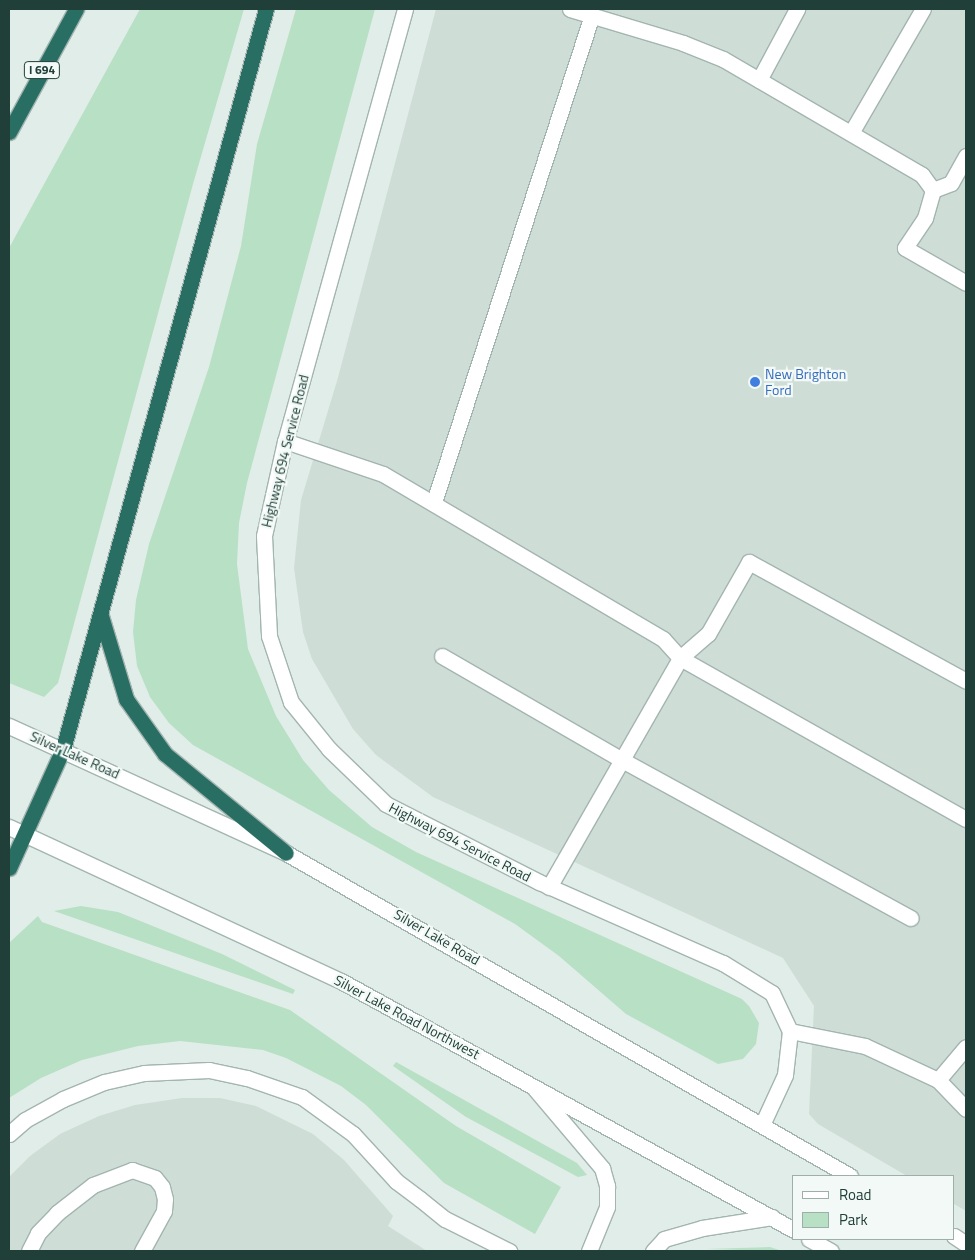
<!DOCTYPE html>
<style>
body{margin:0}
#map{position:relative;width:975px;height:1260px;overflow:hidden;background:#e1ede8;font-family:"Titillium Web",sans-serif}
div>[style]{position:absolute}
.built>*{inset:0;background:#cfddd7}
.green>*{inset:0;background:#b8e0c5}
.roads{filter:drop-shadow(1px 0 #a3b5b0) drop-shadow(-1px 0 #a3b5b0) drop-shadow(0 1px #a3b5b0) drop-shadow(0 -1px #a3b5b0)}
.service>*{height:15px;margin:-7.5px;padding:0 7.5px;transform-origin:7.5px;border-radius:7.5px;background:#fff}
.minor>*{height:15px;margin:-7.5px;padding:0 7.5px;transform-origin:7.5px;border-radius:7.5px;background:#fff}
.secondary>*{height:15px;margin:-7.5px;padding:0 7.5px;transform-origin:7.5px;border-radius:7.5px;background:#fff}
.motorway>*{height:15px;margin:-7.5px;padding:0 7.5px;transform-origin:7.5px;border-radius:7.5px;background:#296e63}
.dots>*{width:14px;height:14px;translate:-50% -50%;box-sizing:border-box;border:2px solid #f2f9f6;border-radius:50%}
span{translate:-50% -50%;white-space:nowrap;text-align:center;line-height:1.15;-webkit-text-stroke:4.5px #f2f9f6;paint-order:stroke}
.shield-label span{padding:1px 4px;background:#f2f9f6;border:1px solid;border-radius:4px;-webkit-text-stroke-width:0}
.shield-label{font-size:12px;color:#203f38;font-weight:700}
.shop-label{font-size:14px;color:#366cbe}
.left{translate:0 -50%;text-align:left}
.street-label{font-size:14px;color:#203f38}
.frame{position:absolute;inset:0;border:10px solid #203f38;pointer-events:none}
.legend{position:absolute;left:792px;top:1175px;width:162px;height:65px;box-sizing:border-box;background:#f2f9f6;border:1px solid #9eafaa;margin:0;padding:6px 9px;list-style:none;font-size:15px;color:#203f38}
.legend li{display:flex;align-items:center;gap:10px;height:25px}
.legend b{width:25px;border:1px solid #9eafaa}
</style>
<div id="map">
<div class="built">
<i style="clip-path:polygon(436px 9px,966px 9px,966px 1211px,954px 1204px,954px 1176px,907px 1176px,818px 1124px,809px 1114px,814px 1006px,783px 958px,433px 797px,376px 755px,353px 729px,312px 659px,303px 632px,294px 568px,301px 500px,337px 381px)"></i>
<i style="clip-path:polygon(182px 1098px,220px 1098px,256px 1106px,313px 1134px,344px 1160px,393px 1216px,388px 1226px,427px 1251px,9px 1251px,9px 1177px,30px 1156px,60px 1134px,99px 1116px,135px 1105px)"></i>
</div>
<div class="green">
<i style="clip-path:polygon(140px 9px,244px 9px,193px 184px,58px 683px,44px 697px,9px 683px,9px 248px)"></i>
<i style="clip-path:polygon(296px 9px,375px 9px,247px 483px,239px 523px,237px 564px,248px 649px,276px 716px,303px 760px,329px 790px,372px 827px,416px 852px,742px 999px,749px 1006px,759px 1023px,756px 1044px,743px 1059px,718px 1064px,626px 1014px,559px 956px,515px 924px,193px 745px,169px 723px,150px 697px,137px 666px,133px 632px,136px 600px,149px 544px,209px 367px,241px 246px,257px 144px)"></i>
<i style="clip-path:polygon(81px 906px,118px 912px,175px 935px,222px 954px,295px 990px,293px 994px,54px 911px)"></i>
<i style="clip-path:polygon(38px 916px,42px 922px,290px 1010px,456px 1126px,561px 1187px,535px 1234px,444px 1183px,366px 1105px,341px 1086px,286px 1058px,263px 1050px,180px 1041px,138px 1046px,82px 1060px,41px 1078px,9px 1098px,9px 943px)"></i>
<i style="clip-path:polygon(396px 1062px,577px 1163px,587px 1175px,578px 1177px,466px 1117px,393px 1066px)"></i>
<i style="clip-path:polygon(770px 1247px,782px 1251px,706px 1249px)"></i>
</div>
<div class="roads">
<div class="service">
<i style="left:570px;top:9px;width:118px;rotate:16.7deg"></i>
<i style="left:683px;top:43px;width:43px;rotate:21.8deg"></i>
<i style="left:723px;top:59px;width:230px;rotate:30.2deg"></i>
<i style="left:922px;top:175px;width:19px;rotate:54deg"></i>
<i style="left:933px;top:190px;width:29px;rotate:106deg"></i>
<i style="left:925px;top:218px;width:36px;rotate:124deg"></i>
<i style="left:905px;top:248px;width:70px;rotate:29.8deg"></i>
<i style="left:759px;top:80px;width:81px;rotate:-61.8deg"></i>
<i style="left:851px;top:133px;width:143px;rotate:-59.9deg"></i>
<i style="left:933px;top:190px;width:19px;rotate:-21deg"></i>
<i style="left:951px;top:183px;width:31px;rotate:-61deg"></i>
<i style="left:285px;top:441px;width:103px;rotate:18.6deg"></i>
<i style="left:383px;top:474px;width:325px;rotate:30.5deg"></i>
<i style="left:663px;top:639px;width:25px;rotate:48deg"></i>
<i style="left:680px;top:658px;width:37px;rotate:-41deg"></i>
<i style="left:708px;top:634px;width:83px;rotate:-60.3deg"></i>
<i style="left:749px;top:562px;width:247px;rotate:28.7deg"></i>
<i style="left:434px;top:502px;width:512px;rotate:-72.03deg"></i>
<i style="left:442px;top:656px;width:208px;rotate:30deg"></i>
<i style="left:622px;top:760px;width:329px;rotate:28.7deg"></i>
<i style="left:549px;top:887px;width:264px;rotate:-60.2deg"></i>
<i style="left:680px;top:658px;width:328px;rotate:29.4deg"></i>
<i style="left:790px;top:1031px;width:76px;rotate:11.3deg"></i>
<i style="left:865px;top:1046px;width:81px;rotate:25deg"></i>
<i style="left:938px;top:1080px;width:43px;rotate:-49.7deg"></i>
<i style="left:938px;top:1080px;width:40px;rotate:46deg"></i>
<i style="left:29px;top:1251px;width:20px;rotate:-63deg"></i>
<i style="left:38px;top:1233px;width:28px;rotate:-46deg"></i>
<i style="left:57px;top:1213px;width:46px;rotate:-37.9deg"></i>
<i style="left:93px;top:1185px;width:42px;rotate:-21deg"></i>
<i style="left:132px;top:1170px;width:24px;rotate:19deg"></i>
<i style="left:155px;top:1178px;width:11px;rotate:52deg"></i>
<i style="left:162px;top:1187px;width:12px;rotate:76deg"></i>
<i style="left:165px;top:1199px;width:12px;rotate:95deg"></i>
<i style="left:164px;top:1211px;width:46px;rotate:118.8deg"></i>
</div>
<div class="minor">
<i style="left:405px;top:9px;width:448px;rotate:105.5deg"></i>
<i style="left:285px;top:441px;width:97px;rotate:102.5deg"></i>
<i style="left:264px;top:536px;width:100px;rotate:87.1deg"></i>
<i style="left:269px;top:636px;width:70px;rotate:71.6deg"></i>
<i style="left:291px;top:702px;width:60px;rotate:51deg"></i>
<i style="left:329px;top:749px;width:79px;rotate:44deg"></i>
<i style="left:386px;top:804px;width:172px;rotate:27deg"></i>
<i style="left:539px;top:882px;width:201px;rotate:23.8deg"></i>
<i style="left:723px;top:963px;width:57px;rotate:31.5deg"></i>
<i style="left:772px;top:993px;width:42px;rotate:64.7deg"></i>
<i style="left:790px;top:1031px;width:44px;rotate:96.5deg"></i>
<i style="left:785px;top:1075px;width:55px;rotate:114.7deg"></i>
<i style="left:535px;top:1089px;width:104px;rotate:49.7deg"></i>
<i style="left:602px;top:1168px;width:19px;rotate:74deg"></i>
<i style="left:607px;top:1186px;width:21px;rotate:90deg"></i>
<i style="left:607px;top:1207px;width:48px;rotate:112.2deg"></i>
<i style="left:9px;top:1134px;width:21px;rotate:-41deg"></i>
<i style="left:25px;top:1120px;width:43px;rotate:-28.9deg"></i>
<i style="left:63px;top:1099px;width:44px;rotate:-22.5deg"></i>
<i style="left:104px;top:1082px;width:41px;rotate:-12.7deg"></i>
<i style="left:144px;top:1073px;width:65px;rotate:-2.6deg"></i>
<i style="left:209px;top:1070px;width:39px;rotate:12deg"></i>
<i style="left:247px;top:1078px;width:58px;rotate:19.1deg"></i>
<i style="left:302px;top:1097px;width:63px;rotate:36deg"></i>
<i style="left:353px;top:1134px;width:64px;rotate:47.5deg"></i>
<i style="left:396px;top:1181px;width:30px;rotate:37deg"></i>
<i style="left:420px;top:1199px;width:32px;rotate:39deg"></i>
<i style="left:445px;top:1219px;width:72px;rotate:26.6deg"></i>
<i style="left:653px;top:1251px;width:16px;rotate:-47deg"></i>
<i style="left:664px;top:1239px;width:40px;rotate:-16deg"></i>
<i style="left:702px;top:1228px;width:71px;rotate:-8.9deg"></i>
</div>
<div class="secondary">
<i style="left:9px;top:726px;width:305px;rotate:24.6deg"></i>
<i style="left:286px;top:853px;width:650px;rotate:29.8deg"></i>
<i style="left:9px;top:827px;width:366px;rotate:24.9deg"></i>
<i style="left:341px;top:981px;width:517px;rotate:28.8deg"></i>
<i style="left:954px;top:1236px;width:14px;rotate:34deg"></i>
<i style="left:809px;top:1239px;width:25px;rotate:29deg"></i>
</div>
<div class="motorway">
<i style="left:9px;top:132px;width:140px;rotate:-61.4deg"></i>
<i style="left:101px;top:616px;width:87px;rotate:73.2deg"></i>
<i style="left:126px;top:699px;width:67px;rotate:54.7deg"></i>
<i style="left:165px;top:754px;width:156px;rotate:39.3deg"></i>
<i style="left:9px;top:868px;width:131px;rotate:-65.6deg"></i>
<i style="left:63px;top:749px;width:767px;rotate:-74.66deg"></i>
</div>
</div>
<div class="dots">
<i style="left:755px;top:382px;background:#3f7fe0"></i>
</div>
<div class="shield-label">
<span style="left:42px;top:70px">I 694</span>
</div>
<div class="shop-label">
<span class="left" style="left:765px;top:382px">New Brighton<br>Ford</span>
</div>
<div class="street-label">
<span style="left:285px;top:451px;rotate:-76deg">Highway 694 Service Road</span>
<span style="left:75px;top:755px;rotate:24deg">Silver Lake Road</span>
<span style="left:460px;top:842px;rotate:27deg">Highway 694 Service Road</span>
<span style="left:437px;top:937px;rotate:30deg">Silver Lake Road</span>
<span style="left:407px;top:1017px;rotate:28deg">Silver Lake Road Northwest</span>
</div>
<div class="frame"></div>
<ul class="legend">
<li><b style="height:6px;background:#fff"></b>Road</li>
<li><b style="height:14px;background:#b8e0c5"></b>Park</li>
</ul>
</div>
